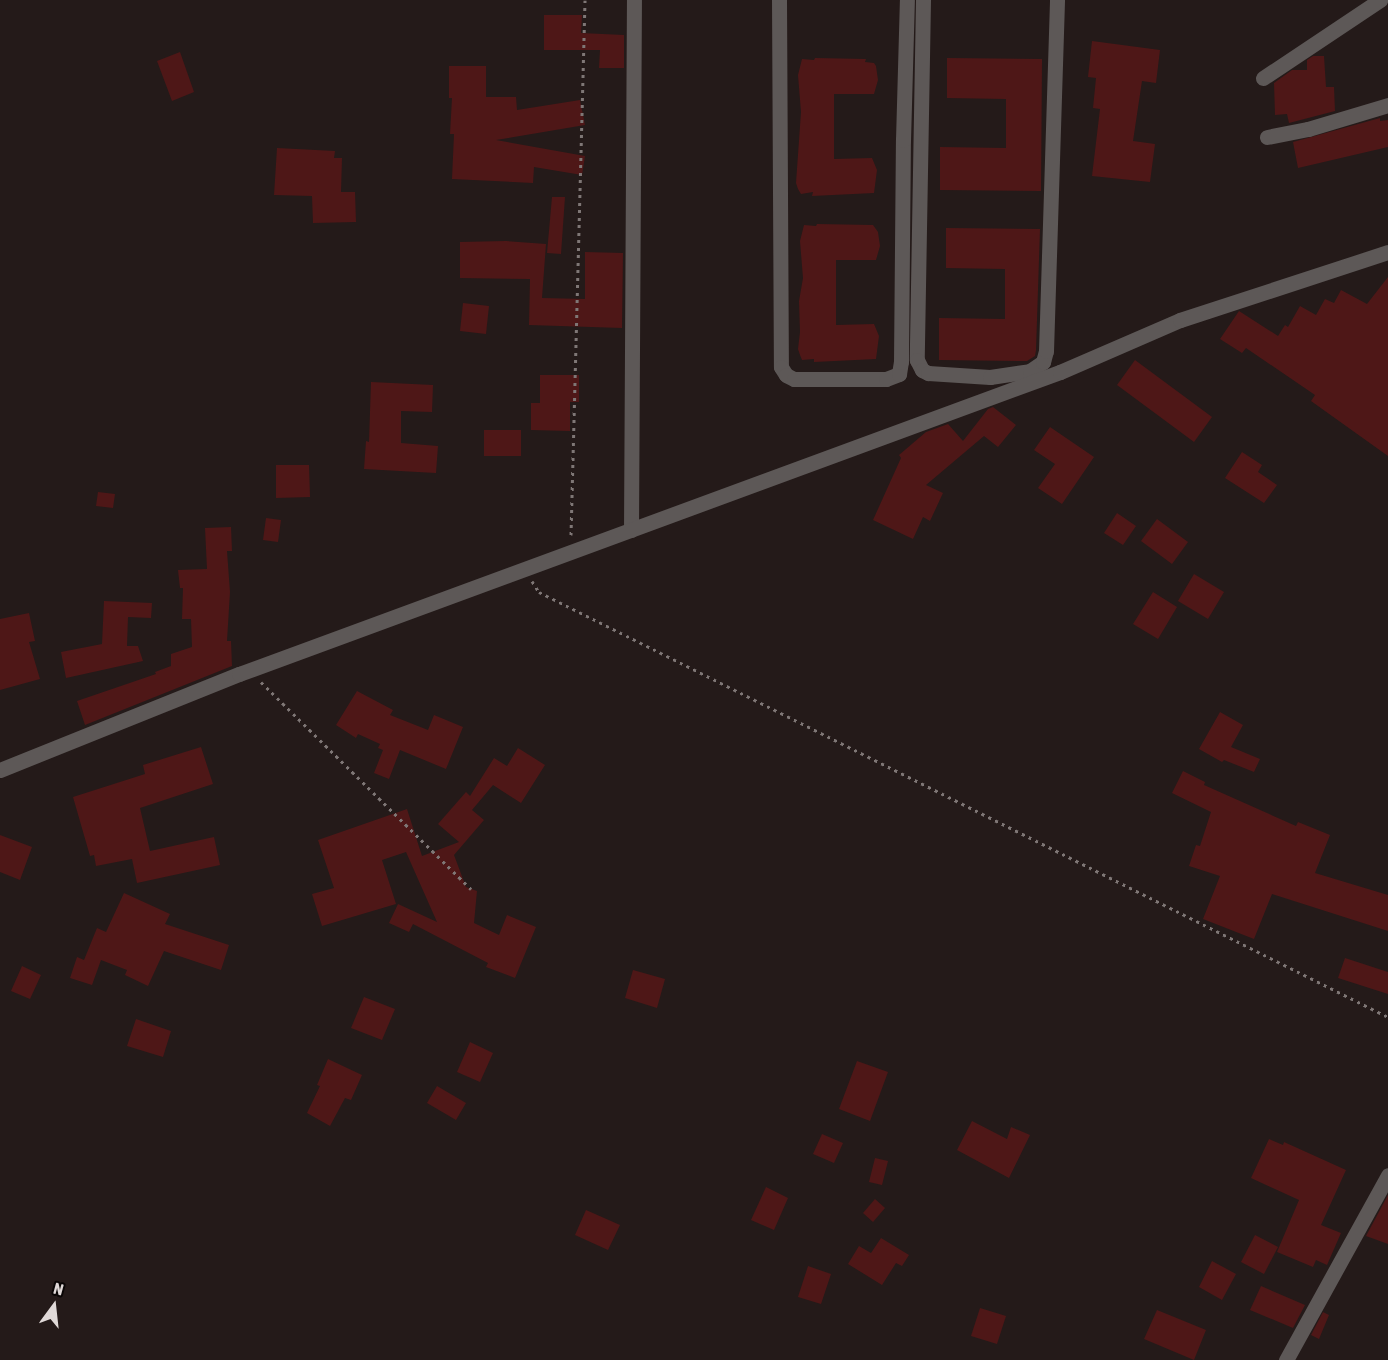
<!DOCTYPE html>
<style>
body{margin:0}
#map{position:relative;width:1388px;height:1360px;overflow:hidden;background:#241a19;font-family:"Asap Condensed",sans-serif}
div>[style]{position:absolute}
.building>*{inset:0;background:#4e1717}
.path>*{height:3px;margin-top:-1.5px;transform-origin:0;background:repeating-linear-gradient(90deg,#7f7776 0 3px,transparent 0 7.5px)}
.minor>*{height:15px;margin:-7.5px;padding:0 7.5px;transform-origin:7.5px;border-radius:7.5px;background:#5d5857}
span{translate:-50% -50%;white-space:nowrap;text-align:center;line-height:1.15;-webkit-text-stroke:5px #0a0606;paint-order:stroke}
.north{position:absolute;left:24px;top:1276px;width:60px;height:60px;-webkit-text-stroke:4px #0a0606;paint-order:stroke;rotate:15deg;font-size:16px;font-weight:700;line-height:24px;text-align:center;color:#e0d9d8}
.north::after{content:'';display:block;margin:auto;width:21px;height:27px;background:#e0d9d8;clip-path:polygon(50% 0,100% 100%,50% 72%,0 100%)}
</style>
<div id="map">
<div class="building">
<i style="clip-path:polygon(544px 15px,582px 15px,581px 33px,624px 35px,624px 68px,599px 68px,600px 50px,544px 50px)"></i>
<i style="clip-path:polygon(1092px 41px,1160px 50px,1156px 83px,1142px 81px,1133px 141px,1155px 144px,1150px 182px,1092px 176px,1100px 109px,1093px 108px,1096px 78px,1088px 77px)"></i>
<i style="clip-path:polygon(180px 52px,194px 92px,172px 101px,157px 61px)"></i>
<i style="clip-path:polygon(1313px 56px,1324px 56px,1326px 87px,1334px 87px,1335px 111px,1289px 123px,1287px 114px,1275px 115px,1274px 83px,1292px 70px,1307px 70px,1307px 60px)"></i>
<i style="clip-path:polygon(815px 58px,866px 59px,865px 62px,874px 63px,876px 66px,878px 80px,874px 94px,834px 94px,834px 159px,872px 158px,877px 170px,874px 193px,812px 196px,813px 192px,801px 194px,798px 189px,796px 183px,801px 112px,798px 75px,802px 59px,814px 60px)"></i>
<i style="clip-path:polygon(947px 58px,1042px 59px,1041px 191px,940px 190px,940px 147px,1006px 148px,1006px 99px,947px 98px)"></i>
<i style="clip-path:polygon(449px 66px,486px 66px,486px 97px,516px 97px,517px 110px,580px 100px,585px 125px,496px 140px,585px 156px,582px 175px,534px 167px,533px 183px,452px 179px,454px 134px,450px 134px,452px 98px,449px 98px)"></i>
<i style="clip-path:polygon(1380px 118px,1380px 121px,1388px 120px,1388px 147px,1298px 168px,1293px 142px)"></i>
<i style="clip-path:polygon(277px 148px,335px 151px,334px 158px,342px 158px,341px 192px,355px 192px,356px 222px,313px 223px,312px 196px,274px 195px)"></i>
<i style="clip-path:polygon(552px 197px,565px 197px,561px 254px,547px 253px)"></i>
<i style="clip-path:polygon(817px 224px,873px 225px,878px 232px,880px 246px,876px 260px,836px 260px,836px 325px,874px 324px,879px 336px,876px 359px,814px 362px,814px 359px,802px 360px,800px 355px,798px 349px,800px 332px,799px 301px,803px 278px,800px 241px,804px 225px,816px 226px)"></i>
<i style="clip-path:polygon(946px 228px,1040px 229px,1036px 350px,1035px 356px,1027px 361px,939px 360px,939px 318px,1005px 319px,1005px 269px,946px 268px)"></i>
<i style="clip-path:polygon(506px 241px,546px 244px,542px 298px,585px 299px,585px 252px,623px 253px,622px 328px,529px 325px,530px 279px,460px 278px,460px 242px)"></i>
<i style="clip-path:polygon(1388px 277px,1388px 456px,1311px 401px,1315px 395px,1246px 348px,1242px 353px,1220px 339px,1239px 311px,1278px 336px,1285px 325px,1288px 327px,1300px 306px,1316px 315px,1325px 299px,1334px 303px,1341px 290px,1367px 304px)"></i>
<i style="clip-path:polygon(463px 303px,489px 306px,486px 334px,460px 331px)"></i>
<i style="clip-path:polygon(1135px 360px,1212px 417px,1194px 442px,1117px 385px)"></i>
<i style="clip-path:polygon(540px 375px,579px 375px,579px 402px,570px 402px,570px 431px,531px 430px,531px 403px,540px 403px)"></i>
<i style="clip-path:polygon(371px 382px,433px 385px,432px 412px,401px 411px,401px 443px,438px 446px,436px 473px,364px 469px,366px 441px,369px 442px)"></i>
<i style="clip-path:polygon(993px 407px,1016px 425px,998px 447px,984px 436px,926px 485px,943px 493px,930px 521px,923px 517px,913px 539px,873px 520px,901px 458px,899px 455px,926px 432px,948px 424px,963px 441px,988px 409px)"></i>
<i style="clip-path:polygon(1050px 427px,1094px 457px,1062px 504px,1038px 488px,1055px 464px,1034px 450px)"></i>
<i style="clip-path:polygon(484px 430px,521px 430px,521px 456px,484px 456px)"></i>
<i style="clip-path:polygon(1242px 452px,1262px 465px,1258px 472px,1277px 485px,1264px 503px,1225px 478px)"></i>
<i style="clip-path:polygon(276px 465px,309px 465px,310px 497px,276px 498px)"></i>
<i style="clip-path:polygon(98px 492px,115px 494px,113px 508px,96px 506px)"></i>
<i style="clip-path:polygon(1117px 513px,1136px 526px,1123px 545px,1104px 533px)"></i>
<i style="clip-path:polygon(266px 518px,281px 520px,278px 542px,263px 540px)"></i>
<i style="clip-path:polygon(1157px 519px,1188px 542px,1172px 564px,1141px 541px)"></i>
<i style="clip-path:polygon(231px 527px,232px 551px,227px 551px,230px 592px,227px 641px,231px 641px,232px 666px,85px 725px,77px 701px,156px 674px,155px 672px,171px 666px,171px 654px,192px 647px,191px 619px,182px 619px,183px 588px,180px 588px,178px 570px,207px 569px,205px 528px)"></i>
<i style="clip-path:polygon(1194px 574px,1224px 592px,1208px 619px,1178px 601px)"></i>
<i style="clip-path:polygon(1153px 592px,1177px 607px,1158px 639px,1133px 624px)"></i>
<i style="clip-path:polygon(104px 601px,152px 603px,151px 618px,128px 617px,127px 646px,138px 646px,143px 661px,66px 678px,61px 652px,102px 644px)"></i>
<i style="clip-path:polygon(29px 613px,35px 641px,29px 642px,40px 679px,0 690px,0 619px)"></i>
<i style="clip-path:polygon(357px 691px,393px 710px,390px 715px,428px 730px,434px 715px,463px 727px,446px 769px,400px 750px,389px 779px,374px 773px,383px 750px,378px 748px,380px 744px,358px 734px,356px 738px,336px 725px)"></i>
<i style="clip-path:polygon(1220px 712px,1243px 725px,1231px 747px,1260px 759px,1254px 772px,1224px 760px,1222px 762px,1199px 749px)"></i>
<i style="clip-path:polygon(201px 747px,213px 784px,140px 808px,150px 851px,214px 837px,220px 865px,137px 883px,132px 859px,96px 866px,94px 855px,90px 856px,73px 797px,145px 774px,143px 765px)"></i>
<i style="clip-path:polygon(518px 748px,545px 765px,521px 803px,493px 785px,472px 810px,484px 820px,454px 855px,466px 887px,477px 891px,474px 923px,499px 935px,507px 915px,536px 927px,515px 978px,486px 967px,488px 963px,413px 924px,409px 932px,389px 923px,398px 904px,437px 922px,406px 852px,382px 860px,396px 904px,322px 926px,312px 894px,334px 888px,318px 840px,407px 809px,422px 856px,459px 842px,438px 824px,466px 792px,470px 796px,494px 758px,507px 766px)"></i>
<i style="clip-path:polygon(1183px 771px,1205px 782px,1204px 785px,1296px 826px,1298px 822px,1330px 835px,1315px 873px,1388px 895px,1388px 931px,1272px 894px,1254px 939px,1203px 919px,1220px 876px,1189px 866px,1196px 845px,1200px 846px,1211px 812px,1172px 793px)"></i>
<i style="clip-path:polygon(0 835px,32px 847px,20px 880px,0 872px)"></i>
<i style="clip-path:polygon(124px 893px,170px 914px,165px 924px,229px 945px,221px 970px,164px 951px,148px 986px,125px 975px,127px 970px,101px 960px,92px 985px,70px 978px,77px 957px,84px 960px,97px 928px,106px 932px)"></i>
<i style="clip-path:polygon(1345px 958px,1388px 972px,1388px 994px,1338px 978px)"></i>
<i style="clip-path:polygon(22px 966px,41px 975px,30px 999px,11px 991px)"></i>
<i style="clip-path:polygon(633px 970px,665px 979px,657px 1008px,625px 998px)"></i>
<i style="clip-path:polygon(364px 997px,395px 1009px,382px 1040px,351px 1028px)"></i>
<i style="clip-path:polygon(136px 1019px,171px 1031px,163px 1057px,127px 1046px)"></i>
<i style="clip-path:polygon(470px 1042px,493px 1053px,480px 1082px,457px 1072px)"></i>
<i style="clip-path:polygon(328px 1059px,362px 1075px,351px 1100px,345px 1098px,330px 1126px,307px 1113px,320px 1086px,317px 1085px)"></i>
<i style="clip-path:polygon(857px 1061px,888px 1072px,870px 1121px,839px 1109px)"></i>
<i style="clip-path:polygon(437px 1086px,466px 1103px,456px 1120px,427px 1103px)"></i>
<i style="clip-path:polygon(972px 1121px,1007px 1139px,1011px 1127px,1030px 1135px,1009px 1178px,957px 1150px)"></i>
<i style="clip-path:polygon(822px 1134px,843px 1143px,834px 1163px,813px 1154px)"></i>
<i style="clip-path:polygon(1269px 1139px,1283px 1145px,1284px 1142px,1346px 1170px,1321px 1225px,1341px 1233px,1327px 1265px,1316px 1260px,1313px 1267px,1277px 1252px,1299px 1200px,1251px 1178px)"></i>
<i style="clip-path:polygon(875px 1158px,888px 1161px,882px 1185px,869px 1182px)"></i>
<i style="clip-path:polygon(766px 1187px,788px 1198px,774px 1230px,751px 1220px)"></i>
<i style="clip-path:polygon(1388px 1195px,1388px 1244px,1366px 1236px)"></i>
<i style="clip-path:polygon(875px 1199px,885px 1208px,873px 1222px,863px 1213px)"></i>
<i style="clip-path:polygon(586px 1210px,620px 1225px,608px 1250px,575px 1235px)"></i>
<i style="clip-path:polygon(1255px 1235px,1278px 1247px,1264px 1274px,1241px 1262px)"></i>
<i style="clip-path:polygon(881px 1238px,909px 1255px,902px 1266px,896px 1263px,882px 1285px,848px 1264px,859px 1246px,871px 1253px)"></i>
<i style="clip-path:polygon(1212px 1261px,1236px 1274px,1222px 1300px,1199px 1287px)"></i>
<i style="clip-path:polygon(808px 1266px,831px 1274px,821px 1304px,798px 1297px)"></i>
<i style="clip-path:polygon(1261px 1286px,1305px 1305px,1293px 1328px,1250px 1310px)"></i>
<i style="clip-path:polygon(980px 1308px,1006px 1316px,997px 1344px,971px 1336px)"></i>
<i style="clip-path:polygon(1157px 1310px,1206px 1330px,1194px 1360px,1144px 1339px)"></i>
<i style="clip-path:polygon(1323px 1312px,1329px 1315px,1319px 1339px,1311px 1335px)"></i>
</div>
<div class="path">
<i style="left:571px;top:535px;width:535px;rotate:-88.5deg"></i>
<i style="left:532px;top:581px;width:13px;rotate:58deg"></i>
<i style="left:539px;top:592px;width:949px;rotate:26.59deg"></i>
<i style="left:261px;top:682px;width:295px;rotate:44.6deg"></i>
</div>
<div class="minor">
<i style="left:779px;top:0;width:367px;rotate:89.7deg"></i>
<i style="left:781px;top:367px;width:9px;rotate:58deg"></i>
<i style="left:786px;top:375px;width:9px;rotate:27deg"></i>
<i style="left:794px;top:379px;width:92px"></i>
<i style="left:886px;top:379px;width:14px;rotate:-21deg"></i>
<i style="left:899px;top:374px;width:12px;rotate:-81deg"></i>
<i style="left:901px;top:362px;width:222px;rotate:-89.5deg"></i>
<i style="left:903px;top:140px;width:140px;rotate:-88.4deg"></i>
<i style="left:923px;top:0;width:360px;rotate:91deg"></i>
<i style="left:917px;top:360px;width:11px;rotate:63deg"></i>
<i style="left:922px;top:370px;width:7px;rotate:27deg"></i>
<i style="left:928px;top:373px;width:62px;rotate:3.7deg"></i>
<i style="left:990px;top:377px;width:40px;rotate:-8.5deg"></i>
<i style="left:1030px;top:371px;width:16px;rotate:-35deg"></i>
<i style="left:1043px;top:362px;width:11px;rotate:-75deg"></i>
<i style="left:1046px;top:351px;width:351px;rotate:-88.2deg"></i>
<i style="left:1263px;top:78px;width:141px;rotate:-33.7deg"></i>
<i style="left:1267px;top:137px;width:42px;rotate:-11deg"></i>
<i style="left:1308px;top:129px;width:84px;rotate:-16.7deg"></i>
<i style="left:631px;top:530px;width:530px;rotate:-89.68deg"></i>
<i style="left:0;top:770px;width:258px;rotate:-21.9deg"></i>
<i style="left:239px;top:674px;width:875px;rotate:-20.2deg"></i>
<i style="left:1060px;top:372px;width:131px;rotate:-23.4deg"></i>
<i style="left:1180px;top:320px;width:219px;rotate:-18.1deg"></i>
<i style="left:1286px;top:1360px;width:211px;rotate:-61.1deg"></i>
</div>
<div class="north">N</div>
</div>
